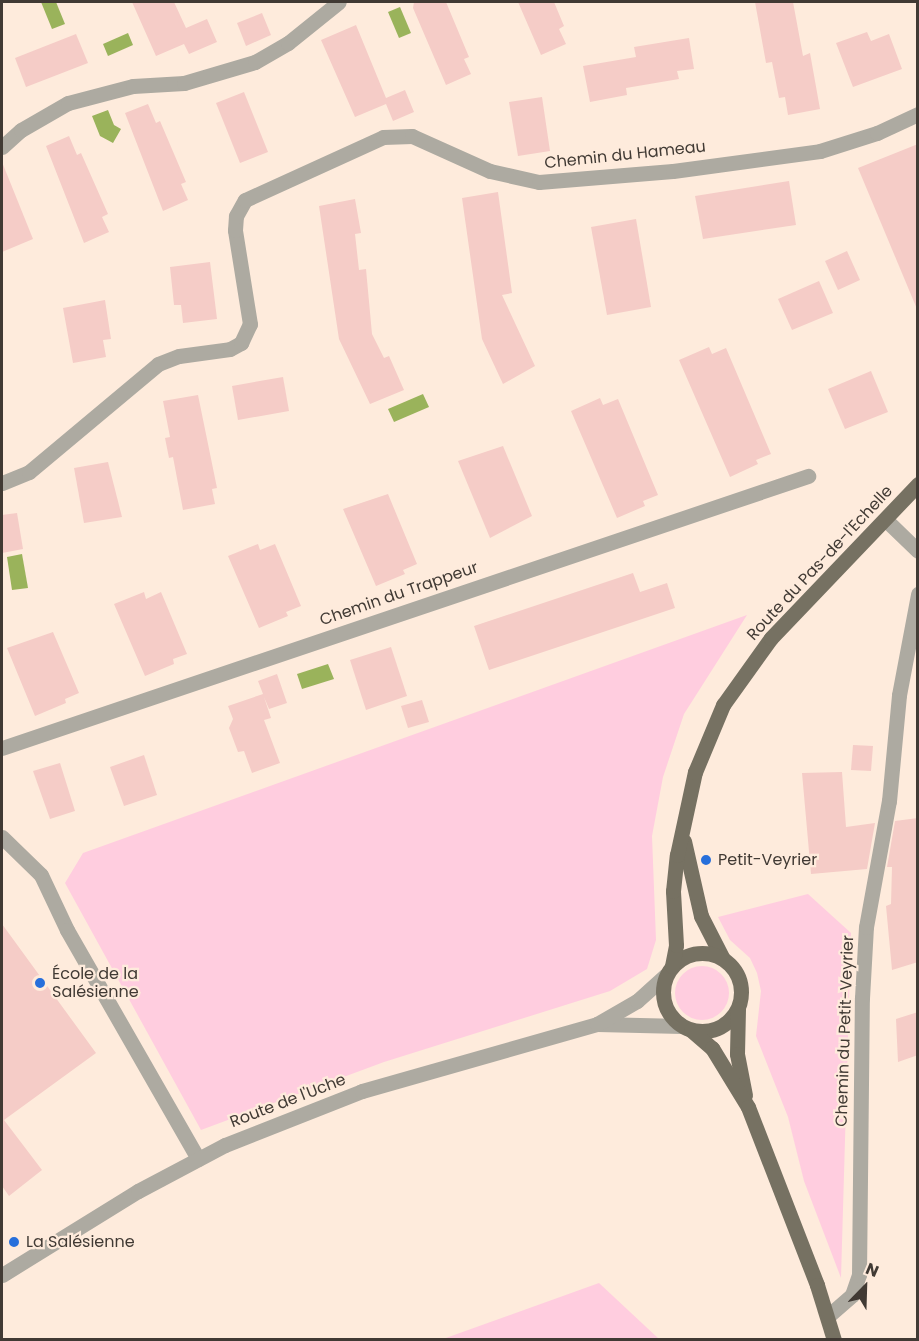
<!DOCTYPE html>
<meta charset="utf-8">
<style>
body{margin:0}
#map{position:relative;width:919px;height:1341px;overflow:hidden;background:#feebdc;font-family:Poppins,sans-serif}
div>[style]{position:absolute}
.green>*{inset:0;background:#ffcddf}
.round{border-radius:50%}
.water>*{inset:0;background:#9ab35b}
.building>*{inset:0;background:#f5ccc7}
.minor>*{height:15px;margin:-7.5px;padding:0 7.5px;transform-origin:7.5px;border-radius:7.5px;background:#adaaa1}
.major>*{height:15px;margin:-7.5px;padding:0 7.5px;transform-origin:7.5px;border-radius:7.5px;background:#767162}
.major>.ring{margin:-7.5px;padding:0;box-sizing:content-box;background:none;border:15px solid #767162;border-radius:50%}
.dots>*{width:16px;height:16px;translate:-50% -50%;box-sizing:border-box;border:3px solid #feebdc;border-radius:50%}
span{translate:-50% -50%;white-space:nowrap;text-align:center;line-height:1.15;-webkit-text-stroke:4.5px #feebdc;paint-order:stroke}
.street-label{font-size:16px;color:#413a34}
.poi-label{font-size:16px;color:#413a34}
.left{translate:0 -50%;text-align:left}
.frame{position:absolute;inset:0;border:3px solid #413a34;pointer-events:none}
.north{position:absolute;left:835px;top:1257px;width:60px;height:60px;-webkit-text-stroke:4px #feebdc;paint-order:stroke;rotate:23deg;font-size:16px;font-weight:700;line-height:24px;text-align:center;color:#413a34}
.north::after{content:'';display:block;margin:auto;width:21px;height:27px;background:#413a34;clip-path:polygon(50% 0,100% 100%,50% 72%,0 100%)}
</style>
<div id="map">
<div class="green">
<i style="clip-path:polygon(747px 615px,684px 714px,663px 777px,652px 836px,656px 940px,647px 969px,610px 991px,384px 1062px,201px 1130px,65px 883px,83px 853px)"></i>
<i style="clip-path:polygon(808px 894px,851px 933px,841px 1278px,804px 1181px,788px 1117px,756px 1036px,761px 991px,757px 973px,750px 958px,730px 940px,718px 917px)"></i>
<i class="round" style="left:675px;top:966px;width:54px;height:54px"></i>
<i style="clip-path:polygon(599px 1283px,659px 1339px,443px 1339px)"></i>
</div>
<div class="water">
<i style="clip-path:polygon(41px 2px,56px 2px,65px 24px,52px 29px)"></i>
<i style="clip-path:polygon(400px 7px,411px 33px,399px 38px,388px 12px)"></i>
<i style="clip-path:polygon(128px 33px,133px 45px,108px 56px,103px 44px)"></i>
<i style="clip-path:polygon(108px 110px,114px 125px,121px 129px,113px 143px,100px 136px,92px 116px)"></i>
<i style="clip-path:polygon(423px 394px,429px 407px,394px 422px,388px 409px)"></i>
<i style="clip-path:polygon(22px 554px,28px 588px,12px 590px,7px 557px)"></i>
<i style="clip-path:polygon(328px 664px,334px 679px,302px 689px,297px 674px)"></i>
</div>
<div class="building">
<i style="clip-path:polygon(132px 2px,174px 2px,186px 28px,207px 19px,217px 42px,189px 54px,184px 44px,156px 56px)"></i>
<i style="clip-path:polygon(414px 2px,446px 2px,469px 57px,464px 59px,471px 74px,446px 85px,413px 8px)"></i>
<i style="clip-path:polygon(518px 2px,554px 2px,564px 26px,559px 29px,566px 44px,541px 55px)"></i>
<i style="clip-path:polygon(755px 2px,793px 2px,803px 56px,810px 53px,820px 109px,788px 115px,785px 97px,779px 98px,772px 62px,766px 63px)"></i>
<i style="clip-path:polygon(262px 13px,271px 35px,246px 46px,237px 23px)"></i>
<i style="clip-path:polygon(356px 25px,386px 98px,405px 90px,414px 112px,393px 121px,386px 104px,355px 117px,321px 40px)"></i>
<i style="clip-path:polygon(867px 32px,871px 41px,889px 34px,902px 69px,853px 87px,836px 43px)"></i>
<i style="clip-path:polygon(76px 34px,88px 63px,26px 87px,15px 58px)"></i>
<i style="clip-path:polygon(689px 38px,694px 69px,677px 71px,679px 79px,626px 88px,627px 95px,590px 102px,583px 66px,636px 57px,634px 47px)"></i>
<i style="clip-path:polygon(244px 92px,268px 152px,240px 163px,216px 103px)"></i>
<i style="clip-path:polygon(542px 97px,550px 151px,518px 156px,509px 102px)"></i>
<i style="clip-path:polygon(148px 104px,156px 123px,160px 121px,186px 182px,181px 184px,188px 200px,163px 211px,125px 113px)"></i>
<i style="clip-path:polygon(69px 136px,77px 155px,81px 153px,108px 214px,102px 217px,109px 232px,84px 243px,46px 146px)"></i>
<i style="clip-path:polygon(918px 144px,918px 309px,917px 309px,858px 168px)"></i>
<i style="clip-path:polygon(2px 162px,33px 239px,2px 252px)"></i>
<i style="clip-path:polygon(789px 181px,796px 225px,703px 239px,695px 196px)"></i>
<i style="clip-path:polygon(498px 192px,512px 293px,502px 295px,535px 366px,503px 384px,482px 339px,462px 198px)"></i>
<i style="clip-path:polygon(355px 199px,361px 233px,355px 234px,359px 270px,366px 269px,372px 334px,384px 358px,389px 356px,404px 390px,370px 404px,339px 339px,319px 206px)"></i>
<i style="clip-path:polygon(636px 219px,651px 307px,607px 315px,591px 227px)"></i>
<i style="clip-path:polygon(847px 251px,860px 280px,838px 290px,825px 261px)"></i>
<i style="clip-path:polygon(210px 262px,217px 319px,183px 323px,181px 305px,174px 305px,170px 267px)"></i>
<i style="clip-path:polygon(819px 281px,833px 313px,792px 330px,778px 299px)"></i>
<i style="clip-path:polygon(105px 300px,111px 339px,103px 340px,106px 357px,73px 363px,63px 308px)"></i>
<i style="clip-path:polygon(709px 347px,712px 354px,726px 348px,771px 454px,756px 460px,758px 464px,730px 477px,679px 360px)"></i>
<i style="clip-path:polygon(871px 371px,888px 412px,845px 429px,828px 389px)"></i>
<i style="clip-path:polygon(283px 377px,289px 411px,238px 420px,232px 386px)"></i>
<i style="clip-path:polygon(198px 395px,217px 488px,212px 489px,215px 504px,183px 510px,173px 457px,169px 458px,165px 438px,170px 437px,163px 401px)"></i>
<i style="clip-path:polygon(600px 398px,603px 405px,618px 399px,658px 495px,643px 501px,645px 506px,617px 518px,571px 411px)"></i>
<i style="clip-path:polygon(503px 446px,532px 516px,490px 538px,458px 461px)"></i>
<i style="clip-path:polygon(108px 462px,122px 517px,84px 523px,74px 468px)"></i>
<i style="clip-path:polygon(388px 494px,417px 564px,403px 570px,405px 574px,376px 586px,343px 509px)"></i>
<i style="clip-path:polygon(17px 513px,23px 549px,2px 553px,2px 515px)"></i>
<i style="clip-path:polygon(258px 544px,260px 550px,275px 544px,301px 606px,286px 612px,288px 616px,259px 628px,228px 556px)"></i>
<i style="clip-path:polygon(633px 573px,640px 592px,667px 583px,675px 608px,489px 670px,474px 626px)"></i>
<i style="clip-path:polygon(144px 592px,146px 599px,161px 592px,187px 654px,173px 659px,174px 664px,145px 676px,114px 604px)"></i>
<i style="clip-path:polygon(53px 632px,79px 693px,65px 699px,66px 703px,35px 716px,7px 648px)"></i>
<i style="clip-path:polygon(391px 647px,407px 696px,366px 710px,350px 660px)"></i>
<i style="clip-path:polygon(277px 674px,287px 703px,269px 709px,264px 697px,271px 718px,264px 720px,280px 763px,252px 773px,244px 751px,238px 752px,229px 728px,233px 719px,228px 706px,263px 694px,258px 681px)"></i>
<i style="clip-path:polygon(422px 700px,429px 722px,408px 728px,401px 706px)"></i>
<i style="clip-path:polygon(853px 745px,873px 746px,871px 771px,851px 770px)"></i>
<i style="clip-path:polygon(144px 755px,157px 795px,124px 806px,110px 767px)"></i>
<i style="clip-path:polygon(60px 763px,75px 811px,50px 819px,33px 771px)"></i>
<i style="clip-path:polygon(842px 772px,846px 827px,875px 823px,867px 869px,811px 874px,802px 773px)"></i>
<i style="clip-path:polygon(918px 818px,918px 962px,892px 970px,886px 906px,891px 904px,892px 867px,887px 867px,895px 821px)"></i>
<i style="clip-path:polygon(2px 924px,96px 1053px,4px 1120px,42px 1170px,9px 1196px,2px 1186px)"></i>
<i style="clip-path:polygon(918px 1012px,918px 1055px,898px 1062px,896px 1019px)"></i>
</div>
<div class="minor">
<i style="left:2px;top:147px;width:25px;rotate:-42deg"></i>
<i style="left:21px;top:130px;width:54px;rotate:-29.9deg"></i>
<i style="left:68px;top:103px;width:67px;rotate:-14.7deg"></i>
<i style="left:133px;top:86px;width:51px;rotate:-3.4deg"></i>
<i style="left:184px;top:83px;width:74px;rotate:-16.5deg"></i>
<i style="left:255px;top:62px;width:38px;rotate:-30deg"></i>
<i style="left:288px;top:43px;width:65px;rotate:-38.8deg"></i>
<i style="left:2px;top:483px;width:29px;rotate:-22deg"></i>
<i style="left:29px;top:472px;width:168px;rotate:-39.9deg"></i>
<i style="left:158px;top:364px;width:22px;rotate:-21deg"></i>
<i style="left:179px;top:356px;width:51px;rotate:-7.8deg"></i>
<i style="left:230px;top:349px;width:13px;rotate:-29deg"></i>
<i style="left:241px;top:343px;width:21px;rotate:-65deg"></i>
<i style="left:250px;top:324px;width:95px;rotate:-99.1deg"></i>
<i style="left:235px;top:230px;width:14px;rotate:-86deg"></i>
<i style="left:236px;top:216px;width:18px;rotate:-61deg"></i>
<i style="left:245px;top:200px;width:152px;rotate:-24.5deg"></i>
<i style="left:383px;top:137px;width:29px;rotate:-2deg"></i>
<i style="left:412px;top:136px;width:85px;rotate:24.2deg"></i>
<i style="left:490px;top:171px;width:50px;rotate:12.7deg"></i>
<i style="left:539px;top:182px;width:134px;rotate:-4.7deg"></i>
<i style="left:673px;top:171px;width:148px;rotate:-7.7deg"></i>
<i style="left:820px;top:151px;width:60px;rotate:-17.5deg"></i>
<i style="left:877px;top:133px;width:45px;rotate:-24.9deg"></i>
<i style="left:887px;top:521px;width:43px;rotate:44.1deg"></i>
<i style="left:2px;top:748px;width:851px;rotate:-18.65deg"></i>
<i style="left:2px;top:837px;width:54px;rotate:44.3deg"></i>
<i style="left:41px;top:875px;width:61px;rotate:64.7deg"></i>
<i style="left:67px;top:930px;width:264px;rotate:60.2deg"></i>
<i style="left:597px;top:1024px;width:85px;rotate:1.3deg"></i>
<i style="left:2px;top:1275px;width:160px;rotate:-31.7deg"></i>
<i style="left:138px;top:1191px;width:98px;rotate:-27.9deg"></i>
<i style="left:225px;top:1145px;width:147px;rotate:-21.5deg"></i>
<i style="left:362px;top:1091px;width:244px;rotate:-15.9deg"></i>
<i style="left:597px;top:1024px;width:46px;rotate:-29.9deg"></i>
<i style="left:637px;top:1001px;width:38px;rotate:-42deg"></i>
<i style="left:828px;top:1316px;width:32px;rotate:-41deg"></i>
<i style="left:852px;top:1295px;width:21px;rotate:-71deg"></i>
<i style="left:859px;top:1275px;width:277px;rotate:-89.4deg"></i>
<i style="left:862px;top:998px;width:71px;rotate:-86.8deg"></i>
<i style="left:866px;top:927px;width:128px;rotate:-79.7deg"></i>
<i style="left:889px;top:801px;width:106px;rotate:-84.6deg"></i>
<i style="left:899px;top:695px;width:103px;rotate:-79.3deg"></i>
</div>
<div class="major">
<i style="left:684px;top:841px;width:77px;rotate:77.2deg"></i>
<i style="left:701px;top:916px;width:48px;rotate:62.9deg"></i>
<i class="ring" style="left:663px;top:953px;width:63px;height:63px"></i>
<i style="left:672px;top:966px;width:21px;rotate:-79deg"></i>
<i style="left:676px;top:945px;width:54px;rotate:-93.2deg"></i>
<i style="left:673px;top:891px;width:36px;rotate:-84deg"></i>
<i style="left:677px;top:855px;width:85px;rotate:-77.8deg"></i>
<i style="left:695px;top:772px;width:73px;rotate:-67.3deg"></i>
<i style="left:723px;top:705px;width:82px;rotate:-54.4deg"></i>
<i style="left:771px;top:638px;width:213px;rotate:-46.3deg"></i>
<i style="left:738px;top:1009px;width:45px;rotate:91.3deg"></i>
<i style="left:737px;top:1054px;width:42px;rotate:79deg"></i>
<i style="left:691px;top:1030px;width:28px;rotate:41deg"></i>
<i style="left:712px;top:1048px;width:69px;rotate:58.6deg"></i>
<i style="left:748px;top:1107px;width:191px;rotate:68.8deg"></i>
<i style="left:817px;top:1285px;width:58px;rotate:72.8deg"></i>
</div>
<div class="dots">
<i style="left:706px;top:860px;background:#276fdb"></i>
<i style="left:40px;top:983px;background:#276fdb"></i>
<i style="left:14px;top:1242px;background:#276fdb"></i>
</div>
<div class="street-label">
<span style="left:625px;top:155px;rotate:-6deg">Chemin du Hameau</span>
<span style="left:820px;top:563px;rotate:-47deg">Route du Pas-de-l'Echelle</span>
<span style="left:399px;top:594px;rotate:-19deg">Chemin du Trappeur</span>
<span style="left:845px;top:1031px;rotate:-88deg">Chemin du Petit-Veyrier</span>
<span style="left:288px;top:1101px;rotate:-21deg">Route de l'Uche</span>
</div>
<div class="poi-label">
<span class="left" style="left:718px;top:860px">Petit-Veyrier</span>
<span class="left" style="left:52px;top:983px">École de la<br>Salésienne</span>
<span class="left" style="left:26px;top:1242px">La Salésienne</span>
</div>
<div class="frame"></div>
<div class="north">N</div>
</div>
